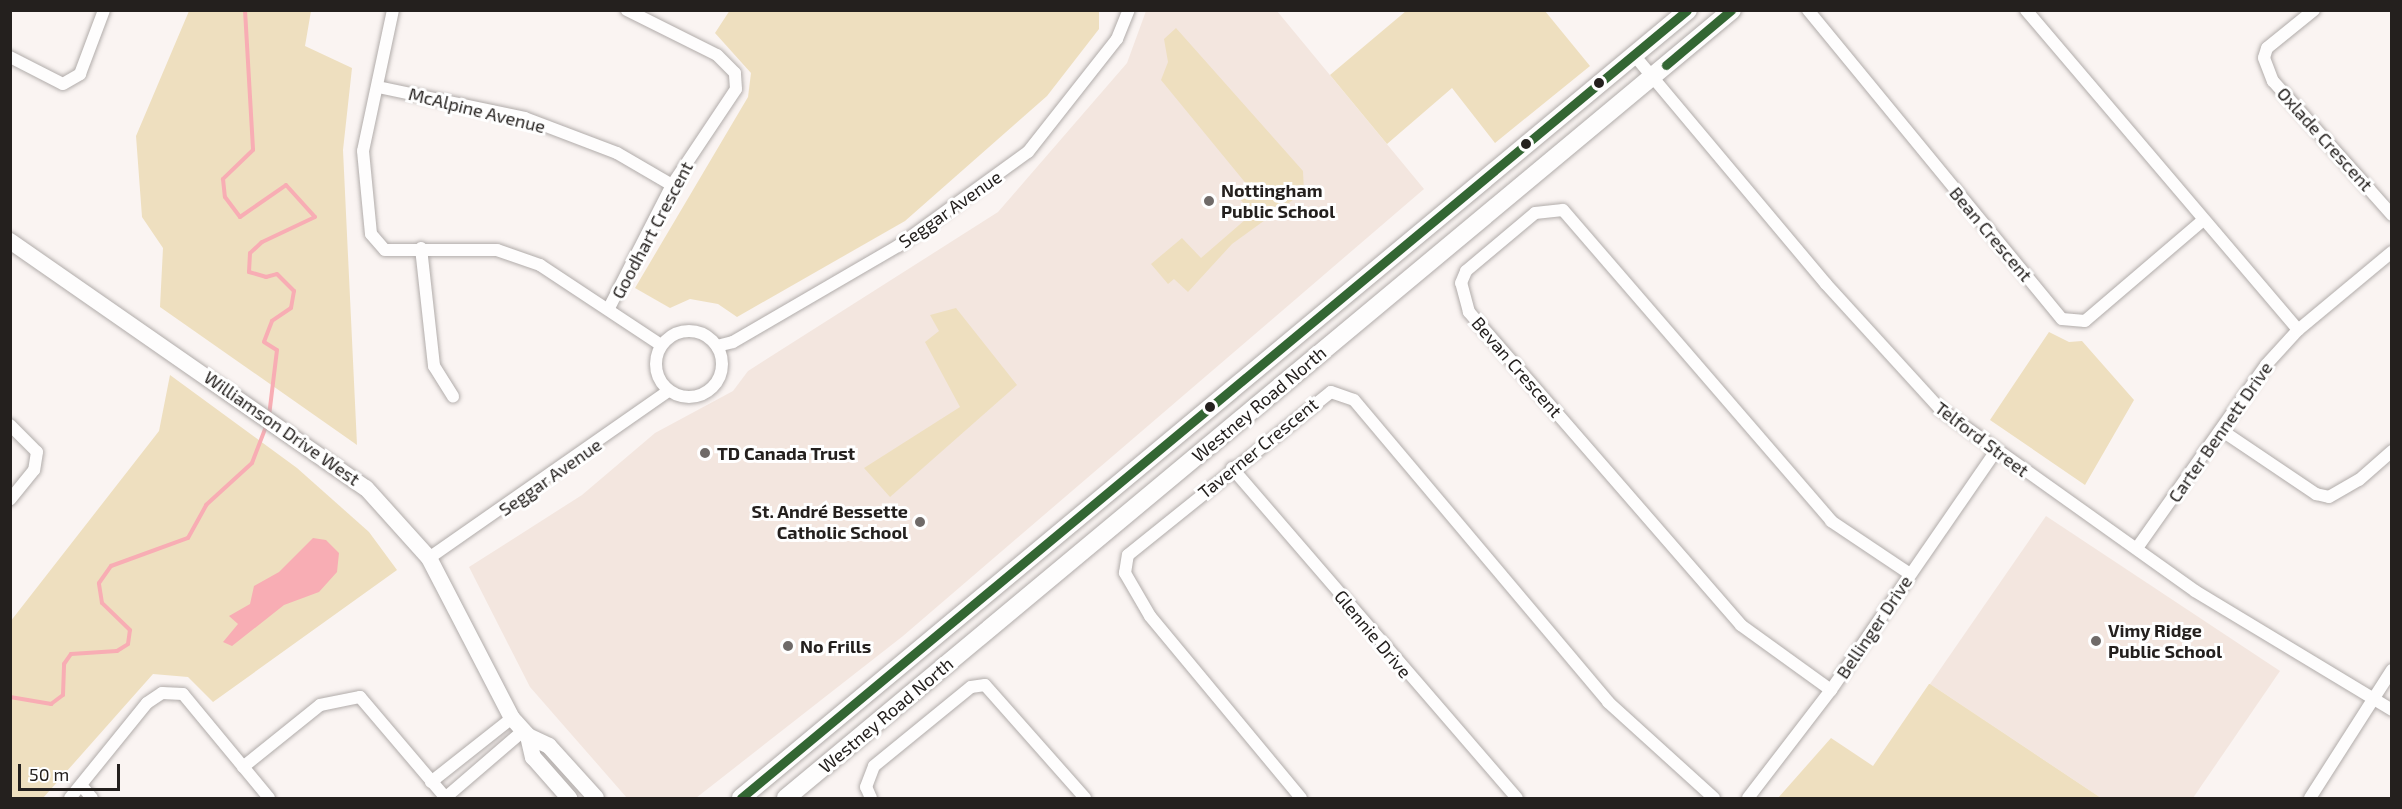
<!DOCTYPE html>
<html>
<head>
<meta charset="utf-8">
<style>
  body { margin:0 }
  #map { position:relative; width:2402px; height:809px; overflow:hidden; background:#faf4f2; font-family:"Exo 2",sans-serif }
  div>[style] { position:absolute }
  .built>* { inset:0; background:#f3e6df }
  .green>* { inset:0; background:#eedfbf }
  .water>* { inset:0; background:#f8adb4 }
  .stream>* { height:4px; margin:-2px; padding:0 2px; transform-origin:2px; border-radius:2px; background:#f8adb4 }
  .roads { filter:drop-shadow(0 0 2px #b1acaa) drop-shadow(0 0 2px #b1acaa) }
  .minor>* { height:12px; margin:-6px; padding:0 6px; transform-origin:6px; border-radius:6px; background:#fefdfd }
  .minor>.ring { margin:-6px; padding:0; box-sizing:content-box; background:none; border:12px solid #fefdfd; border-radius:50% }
  .tertiary>* { height:16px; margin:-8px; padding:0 8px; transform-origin:8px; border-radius:8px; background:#fefdfd }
  .secondary>* { height:18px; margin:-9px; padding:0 9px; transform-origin:9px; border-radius:9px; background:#fefdfd }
  .bus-1>* { height:9px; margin:-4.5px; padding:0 4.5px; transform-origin:4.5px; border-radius:4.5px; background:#363 }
  .dots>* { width:16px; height:16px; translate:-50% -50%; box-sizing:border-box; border:3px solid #fff; border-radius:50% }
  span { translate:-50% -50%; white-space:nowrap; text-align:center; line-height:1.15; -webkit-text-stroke:6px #fff; paint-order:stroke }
  .street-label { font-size:18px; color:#24201e }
  .poi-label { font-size:18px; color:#24201e; font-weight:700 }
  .left { translate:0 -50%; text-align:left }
  .right { translate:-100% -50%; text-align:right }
  .frame { position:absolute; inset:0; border:12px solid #24201e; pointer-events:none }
  .scale { position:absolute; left:18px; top:764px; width:102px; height:27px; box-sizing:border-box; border:3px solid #24201e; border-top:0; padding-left:8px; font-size:18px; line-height:21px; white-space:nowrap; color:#24201e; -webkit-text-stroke:4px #fff; paint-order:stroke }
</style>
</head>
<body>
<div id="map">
  <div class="built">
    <i style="clip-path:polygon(1146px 11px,1277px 11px,1424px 189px,903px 636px,696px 798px,627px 798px,530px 687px,469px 567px,582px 495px,655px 433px,733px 391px,748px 371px,998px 212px,1127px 63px)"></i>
    <i style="clip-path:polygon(2046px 516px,2280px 671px,2193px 798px,2101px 798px,1930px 684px)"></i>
  </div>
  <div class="green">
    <i style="clip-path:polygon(730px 10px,1099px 11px,1099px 29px,1047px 96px,905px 221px,737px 317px,718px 304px,690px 299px,670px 308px,635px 288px,748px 97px,751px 73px,715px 33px)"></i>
    <i style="clip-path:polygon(189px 11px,311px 11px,305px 46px,352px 68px,343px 150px,357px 445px,160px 307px,163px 248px,142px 217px,136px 136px)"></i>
    <i style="clip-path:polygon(1406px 11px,1545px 11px,1590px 66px,1495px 143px,1452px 88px,1387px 144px,1330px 75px)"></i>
    <i style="clip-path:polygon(1176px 28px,1303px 171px,1304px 192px,1232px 244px,1188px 292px,1174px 279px,1168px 284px,1151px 264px,1182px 238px,1201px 258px,1253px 213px,1236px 195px,1248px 186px,1161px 80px,1168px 62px,1164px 39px)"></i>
    <i style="clip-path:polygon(956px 308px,1017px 385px,890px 497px,864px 468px,960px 407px,925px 342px,939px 331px,930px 315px)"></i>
    <i style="clip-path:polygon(2049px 332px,2069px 342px,2082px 341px,2134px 400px,2085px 485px,1990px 420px)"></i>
    <i style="clip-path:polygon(170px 375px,297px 468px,369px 532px,397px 570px,213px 702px,188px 677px,153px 674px,43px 798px,11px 798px,10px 622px,159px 431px)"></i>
    <i style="clip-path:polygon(1929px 684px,1930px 684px,2101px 798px,1778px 798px,1831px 738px,1873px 766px)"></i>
  </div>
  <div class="water">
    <i style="clip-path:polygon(313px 538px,326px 540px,339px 553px,337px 572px,319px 592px,284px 605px,232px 646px,223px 642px,238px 624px,229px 616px,250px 604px,254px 586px,279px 572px)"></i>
  </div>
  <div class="stream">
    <i style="left:245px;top:10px;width:140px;rotate:86.7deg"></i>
    <i style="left:253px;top:150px;width:42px;rotate:136deg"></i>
    <i style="left:223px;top:179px;width:18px;rotate:84deg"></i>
    <i style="left:225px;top:197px;width:25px;rotate:53deg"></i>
    <i style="left:240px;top:217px;width:56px;rotate:-34.8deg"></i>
    <i style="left:286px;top:185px;width:43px;rotate:47.8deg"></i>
    <i style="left:315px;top:217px;width:59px;rotate:154.7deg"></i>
    <i style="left:262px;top:242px;width:16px;rotate:137deg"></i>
    <i style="left:250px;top:253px;width:19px;rotate:93deg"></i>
    <i style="left:249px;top:272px;width:18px;rotate:16deg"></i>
    <i style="left:266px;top:277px;width:11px;rotate:-15deg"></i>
    <i style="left:277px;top:274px;width:24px;rotate:45deg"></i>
    <i style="left:294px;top:291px;width:17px;rotate:100deg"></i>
    <i style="left:291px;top:308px;width:23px;rotate:146deg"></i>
    <i style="left:272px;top:321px;width:22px;rotate:111deg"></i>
    <i style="left:264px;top:342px;width:15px;rotate:32deg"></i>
    <i style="left:277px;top:350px;width:66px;rotate:96.9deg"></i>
    <i style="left:10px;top:697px;width:42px;rotate:9.7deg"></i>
    <i style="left:51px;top:704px;width:15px;rotate:-37deg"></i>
    <i style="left:63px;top:695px;width:31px;rotate:-88deg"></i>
    <i style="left:64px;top:664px;width:12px;rotate:-55deg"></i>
    <i style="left:71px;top:654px;width:46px;rotate:-3.7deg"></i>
    <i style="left:117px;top:651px;width:13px;rotate:-32deg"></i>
    <i style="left:128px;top:644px;width:14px;rotate:-82deg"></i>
    <i style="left:130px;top:630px;width:39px;rotate:-136deg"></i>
    <i style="left:102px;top:603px;width:20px;rotate:-99deg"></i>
    <i style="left:99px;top:583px;width:21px;rotate:-55deg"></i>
    <i style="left:111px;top:566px;width:82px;rotate:-20deg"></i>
    <i style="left:188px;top:538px;width:38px;rotate:-61deg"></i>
    <i style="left:206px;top:505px;width:62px;rotate:-42.4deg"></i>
    <i style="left:252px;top:463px;width:40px;rotate:-69deg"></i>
  </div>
  <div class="roads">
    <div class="minor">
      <i style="left:393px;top:10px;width:144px;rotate:102deg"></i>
      <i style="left:363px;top:151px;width:83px;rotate:84.5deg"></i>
      <i style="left:371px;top:234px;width:21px;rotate:49deg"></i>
      <i style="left:385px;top:250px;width:112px"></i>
      <i style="left:497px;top:250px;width:46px;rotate:19.2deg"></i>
      <i style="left:540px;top:265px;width:145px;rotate:33.5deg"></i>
      <i style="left:1808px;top:10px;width:400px;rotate:50.6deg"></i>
      <i style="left:2062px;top:319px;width:23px;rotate:5deg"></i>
      <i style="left:2085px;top:321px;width:154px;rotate:-40.5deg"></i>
      <i style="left:2026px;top:10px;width:420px;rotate:49.6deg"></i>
      <i style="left:2314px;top:10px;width:60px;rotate:141deg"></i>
      <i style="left:2267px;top:48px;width:10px;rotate:107deg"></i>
      <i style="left:2264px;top:58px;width:25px;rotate:69deg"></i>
      <i style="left:2273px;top:81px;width:179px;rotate:48.4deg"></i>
      <i style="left:1634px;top:55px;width:299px;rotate:50deg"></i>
      <i style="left:1826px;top:284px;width:169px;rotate:47.6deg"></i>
      <i style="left:1940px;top:409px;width:313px;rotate:35.5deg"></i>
      <i style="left:2195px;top:591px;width:230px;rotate:31.1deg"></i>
      <i style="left:10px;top:57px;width:59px;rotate:27deg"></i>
      <i style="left:63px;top:84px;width:20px;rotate:-30deg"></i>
      <i style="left:80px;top:74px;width:68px;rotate:-69.4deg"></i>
      <i style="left:378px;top:87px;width:150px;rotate:11.9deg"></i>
      <i style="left:525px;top:118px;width:98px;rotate:20.8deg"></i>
      <i style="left:617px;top:153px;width:64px;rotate:30.2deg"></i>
      <i style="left:421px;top:248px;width:119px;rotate:83.7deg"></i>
      <i style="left:434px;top:366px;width:36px;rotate:58deg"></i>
      <i style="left:609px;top:308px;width:138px;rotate:-62.9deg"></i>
      <i style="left:672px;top:185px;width:115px;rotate:-56.3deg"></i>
      <i style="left:736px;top:89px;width:16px;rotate:-94deg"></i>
      <i style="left:735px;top:73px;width:25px;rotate:-135deg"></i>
      <i style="left:717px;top:55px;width:101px;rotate:-153.4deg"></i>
      <i class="ring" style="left:656px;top:331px;width:54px;height:54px"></i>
      <i style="left:717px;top:346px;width:16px;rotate:-14deg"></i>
      <i style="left:733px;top:342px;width:191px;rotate:-30.2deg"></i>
      <i style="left:898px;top:246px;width:160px;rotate:-35.9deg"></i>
      <i style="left:1028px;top:152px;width:144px;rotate:-51.8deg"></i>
      <i style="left:1117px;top:39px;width:31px;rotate:-68deg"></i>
      <i style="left:10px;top:425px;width:38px;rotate:45deg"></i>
      <i style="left:37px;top:452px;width:18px;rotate:99deg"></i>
      <i style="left:34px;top:470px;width:38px;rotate:129deg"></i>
      <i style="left:2221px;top:430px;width:115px;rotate:34deg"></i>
      <i style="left:2316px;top:494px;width:13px;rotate:13deg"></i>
      <i style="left:2329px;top:497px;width:34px;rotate:-30deg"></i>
      <i style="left:2359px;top:480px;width:44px;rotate:-41.3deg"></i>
      <i style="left:1232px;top:468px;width:436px;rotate:49.2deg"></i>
      <i style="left:2137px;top:548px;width:224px;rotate:-54.8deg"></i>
      <i style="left:2266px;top:365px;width:47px;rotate:-47.6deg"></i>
      <i style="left:2298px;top:330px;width:122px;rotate:-39.7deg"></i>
      <i style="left:429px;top:558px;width:292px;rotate:-34.9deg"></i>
      <i style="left:1831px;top:690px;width:111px;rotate:-144.2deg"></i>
      <i style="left:1741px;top:625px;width:415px;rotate:-131deg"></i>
      <i style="left:1469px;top:312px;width:30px;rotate:-105deg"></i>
      <i style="left:1461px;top:283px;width:13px;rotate:-67deg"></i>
      <i style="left:1466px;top:271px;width:90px;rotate:-40deg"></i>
      <i style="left:1535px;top:213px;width:28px;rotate:-6deg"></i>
      <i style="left:1563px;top:210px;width:411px;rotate:49.2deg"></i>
      <i style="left:1831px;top:521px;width:95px;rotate:33.9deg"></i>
      <i style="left:243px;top:767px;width:99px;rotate:-38.8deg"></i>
      <i style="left:320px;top:705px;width:41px;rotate:-11.3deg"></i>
      <i style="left:360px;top:697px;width:133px;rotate:49.6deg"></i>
      <i style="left:431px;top:782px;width:103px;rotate:-38.3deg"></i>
      <i style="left:81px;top:785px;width:17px;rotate:50deg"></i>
      <i style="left:70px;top:798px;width:122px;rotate:-51deg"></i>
      <i style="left:147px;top:703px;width:18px;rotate:-34deg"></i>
      <i style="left:162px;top:693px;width:21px;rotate:3deg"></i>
      <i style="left:183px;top:694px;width:135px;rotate:50.4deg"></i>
      <i style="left:445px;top:798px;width:103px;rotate:-40.7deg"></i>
      <i style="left:871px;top:798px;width:12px;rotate:-114deg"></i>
      <i style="left:866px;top:787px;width:22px;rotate:-69deg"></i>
      <i style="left:874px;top:766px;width:125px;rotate:-39.2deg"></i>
      <i style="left:971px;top:687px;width:14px;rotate:-8deg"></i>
      <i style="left:985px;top:685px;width:151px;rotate:48.5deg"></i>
      <i style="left:1301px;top:798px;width:236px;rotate:-129.7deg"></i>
      <i style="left:1150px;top:616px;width:50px;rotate:-120.2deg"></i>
      <i style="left:1125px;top:573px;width:18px;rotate:-81deg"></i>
      <i style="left:1128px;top:555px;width:260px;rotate:-38.8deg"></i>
      <i style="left:1331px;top:392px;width:24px;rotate:19deg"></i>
      <i style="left:1354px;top:400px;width:395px;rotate:49.9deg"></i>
      <i style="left:1608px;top:702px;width:143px;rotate:42.2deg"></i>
      <i style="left:1748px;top:798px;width:136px;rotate:-52.5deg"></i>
      <i style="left:1831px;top:690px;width:289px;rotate:-55.4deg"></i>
      <i style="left:2310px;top:798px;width:152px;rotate:-57.4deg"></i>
    </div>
    <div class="tertiary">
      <i style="left:10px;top:241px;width:433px;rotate:34.8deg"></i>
      <i style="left:366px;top:488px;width:94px;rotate:48deg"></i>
      <i style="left:429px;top:558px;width:180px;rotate:62.6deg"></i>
      <i style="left:512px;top:718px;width:24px;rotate:48deg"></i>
      <i style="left:528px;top:736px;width:23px;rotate:25deg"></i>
      <i style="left:549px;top:746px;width:70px;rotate:47.9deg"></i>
      <i style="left:528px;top:736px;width:22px;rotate:77deg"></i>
      <i style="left:533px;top:757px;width:55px;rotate:48.7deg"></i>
    </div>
    <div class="secondary">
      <i style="left:741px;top:798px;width:1232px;rotate:-39.76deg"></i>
      <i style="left:786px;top:798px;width:1231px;rotate:-39.79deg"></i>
    </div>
  </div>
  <div class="bus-1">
    <i style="left:1666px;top:65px;width:85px;rotate:-40.2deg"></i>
    <i style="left:741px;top:798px;width:1231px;rotate:-39.79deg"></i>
  </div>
  <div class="dots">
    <i style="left:1599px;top:83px;background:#24201e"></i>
    <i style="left:1526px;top:144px;background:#24201e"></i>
    <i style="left:1209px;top:201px;background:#6f6a68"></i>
    <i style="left:1210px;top:407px;background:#24201e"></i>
    <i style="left:705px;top:453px;background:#6f6a68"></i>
    <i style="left:920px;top:522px;background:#6f6a68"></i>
    <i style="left:2096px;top:641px;background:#6f6a68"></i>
    <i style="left:788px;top:646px;background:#6f6a68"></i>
  </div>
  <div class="street-label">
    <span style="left:477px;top:110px;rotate:14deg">McAlpine Avenue</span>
    <span style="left:2325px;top:139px;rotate:48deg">Oxlade Crescent</span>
    <span style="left:950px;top:209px;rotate:-35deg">Seggar Avenue</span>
    <span style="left:652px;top:230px;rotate:-62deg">Goodhart Crescent</span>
    <span style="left:1991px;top:234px;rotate:50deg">Bean Crescent</span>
    <span style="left:1517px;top:367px;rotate:49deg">Bevan Crescent</span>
    <span style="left:1259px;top:404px;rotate:-40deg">Westney Road North</span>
    <span style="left:282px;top:428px;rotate:35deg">Williamson Drive West</span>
    <span style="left:2220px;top:432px;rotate:-55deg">Carter Bennett Drive</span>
    <span style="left:1982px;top:439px;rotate:37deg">Telford Street</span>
    <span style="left:1258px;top:448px;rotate:-39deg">Taverner Crescent</span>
    <span style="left:550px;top:477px;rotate:-35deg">Seggar Avenue</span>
    <span style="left:1874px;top:627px;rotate:-56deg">Bellinger Drive</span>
    <span style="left:1373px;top:634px;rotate:50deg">Glennie Drive</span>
    <span style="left:886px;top:715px;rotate:-40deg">Westney Road North</span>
  </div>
  <div class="poi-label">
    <span class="left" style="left:1221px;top:201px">Nottingham<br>Public School</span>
    <span class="left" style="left:717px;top:453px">TD Canada Trust</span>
    <span class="right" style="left:908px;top:522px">St. André Bessette<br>Catholic School</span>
    <span class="left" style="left:2108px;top:641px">Vimy Ridge<br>Public School</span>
    <span class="left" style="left:800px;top:646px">No Frills</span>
  </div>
  <div class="frame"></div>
  <div class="scale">50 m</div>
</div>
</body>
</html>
